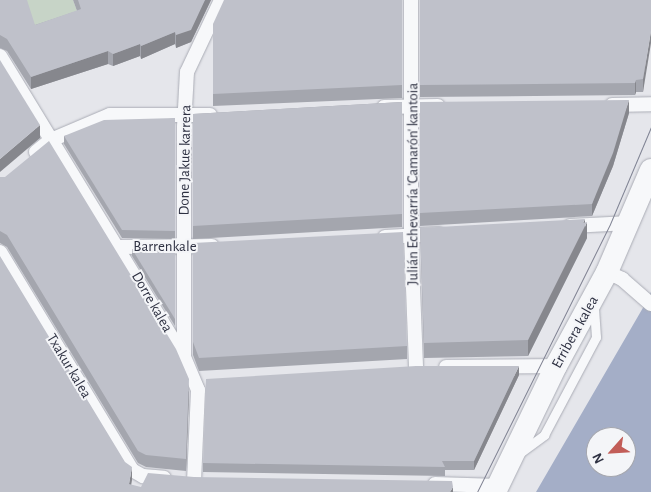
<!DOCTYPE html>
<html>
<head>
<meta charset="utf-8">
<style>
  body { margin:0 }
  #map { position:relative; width:651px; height:492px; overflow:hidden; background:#e5e6eb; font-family:"Alegreya Sans",sans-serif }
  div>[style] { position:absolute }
  .green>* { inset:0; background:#c7d4c7 }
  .water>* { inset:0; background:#a4aec7 }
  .roads { filter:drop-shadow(0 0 1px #aaacb5) drop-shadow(0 0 1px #aaacb5) }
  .service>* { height:9px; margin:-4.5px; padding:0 4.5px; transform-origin:4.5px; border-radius:4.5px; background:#f7f8fa }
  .pedestrian>* { height:14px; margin:-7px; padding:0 7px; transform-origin:7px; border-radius:7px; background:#f7f8fa }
  .tertiary>* { height:22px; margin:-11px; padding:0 11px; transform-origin:11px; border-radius:11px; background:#f7f8fa }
  .tram>* { height:1px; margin:-0.5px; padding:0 0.5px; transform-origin:0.5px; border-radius:0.5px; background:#808393 }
  .wall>* { inset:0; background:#a4a6ae }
  .shaded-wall>* { inset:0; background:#86878d }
  .building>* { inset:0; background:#bfc1ca }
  span { translate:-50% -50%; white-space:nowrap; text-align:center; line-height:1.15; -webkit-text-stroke:4px #f4f5f8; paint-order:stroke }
  .street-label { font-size:15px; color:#2e3142 }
  .north { position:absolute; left:586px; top:427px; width:50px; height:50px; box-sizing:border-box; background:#f4f5f8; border:1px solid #a5a7af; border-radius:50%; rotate:244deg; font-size:14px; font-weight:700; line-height:20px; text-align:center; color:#2e3142 }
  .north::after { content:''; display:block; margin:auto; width:18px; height:22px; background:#c25d58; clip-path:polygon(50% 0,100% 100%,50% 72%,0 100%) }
</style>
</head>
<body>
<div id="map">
  <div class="green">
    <i style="clip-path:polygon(23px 0,73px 0,81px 22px,35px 37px)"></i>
  </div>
  <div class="water">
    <i style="clip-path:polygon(evenodd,651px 292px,651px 492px,536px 492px,644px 306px,651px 292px,596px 437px,626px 437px,626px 467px,596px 467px,596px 437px)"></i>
  </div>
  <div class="roads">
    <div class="service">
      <i style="left:521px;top:452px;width:29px;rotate:-36deg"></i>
      <i style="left:544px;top:435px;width:111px;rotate:-62deg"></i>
      <i style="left:596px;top:337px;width:30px;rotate:-94deg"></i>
    </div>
    <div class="pedestrian">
      <i style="left:411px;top:0;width:236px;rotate:90deg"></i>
      <i style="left:411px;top:236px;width:131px;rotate:87.8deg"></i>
      <i style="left:0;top:56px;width:353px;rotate:58.6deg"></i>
      <i style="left:184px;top:357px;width:36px;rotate:67deg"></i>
      <i style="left:198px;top:390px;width:91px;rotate:92.5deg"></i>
      <i style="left:612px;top:105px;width:39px;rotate:-1deg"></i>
      <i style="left:384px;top:107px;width:54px;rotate:-1.1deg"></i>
      <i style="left:36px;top:152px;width:19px;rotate:-39deg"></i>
      <i style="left:51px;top:140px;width:64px;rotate:-23deg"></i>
      <i style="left:110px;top:115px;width:100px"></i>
      <i style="left:570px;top:226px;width:60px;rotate:-2.9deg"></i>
      <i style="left:385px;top:237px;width:54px;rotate:-3.2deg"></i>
      <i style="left:120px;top:247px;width:92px;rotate:-0.6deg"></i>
      <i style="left:0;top:252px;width:255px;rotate:58.8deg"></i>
      <i style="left:132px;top:470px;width:13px;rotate:29deg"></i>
      <i style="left:143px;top:476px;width:21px;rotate:5deg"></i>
      <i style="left:607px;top:272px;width:17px;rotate:25deg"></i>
      <i style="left:622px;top:279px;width:38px;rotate:41deg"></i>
      <i style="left:184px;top:356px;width:229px;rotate:-90deg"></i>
      <i style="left:184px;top:127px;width:55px;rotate:-86.9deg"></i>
      <i style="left:187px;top:72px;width:80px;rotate:-64.7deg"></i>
      <i style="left:446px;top:367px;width:110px;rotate:-0.5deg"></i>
      <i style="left:435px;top:484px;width:64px;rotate:1.8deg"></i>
    </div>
    <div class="tertiary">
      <i style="left:495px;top:492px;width:140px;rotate:-64.2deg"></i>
      <i style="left:556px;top:366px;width:107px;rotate:-61.5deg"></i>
      <i style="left:607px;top:272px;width:111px;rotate:-66.7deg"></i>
    </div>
  </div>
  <div class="tram">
    <i style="left:477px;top:492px;width:299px;rotate:-63.6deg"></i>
    <i style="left:610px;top:224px;width:105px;rotate:-67.1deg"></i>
  </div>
  <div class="wall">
    <i style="clip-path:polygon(0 0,35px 25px,77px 11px,73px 0,211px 0,191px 42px,176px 48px,175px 44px,141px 59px,140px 56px,113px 66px,108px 64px,31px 89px,7px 51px,0 48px)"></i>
    <i style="clip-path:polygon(402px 0,402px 98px,213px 106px,213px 24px)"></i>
    <i style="clip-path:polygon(420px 0,651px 0,643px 92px,636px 92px,635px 95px,420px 97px)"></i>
    <i style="clip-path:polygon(402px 102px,402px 227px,193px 239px,193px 114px)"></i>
    <i style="clip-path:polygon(420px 102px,629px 113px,613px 166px,592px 216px,420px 226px)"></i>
    <i style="clip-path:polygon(175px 118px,175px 239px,122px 238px,64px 144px,64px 136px)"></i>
    <i style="clip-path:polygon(0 177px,189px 392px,186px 471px,146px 467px,138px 463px,7px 247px,0 243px)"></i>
    <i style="clip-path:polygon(585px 223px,587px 238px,528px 356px,424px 358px,420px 228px)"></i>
    <i style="clip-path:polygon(193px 243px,407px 346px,407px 359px,199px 371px,193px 355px)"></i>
    <i style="clip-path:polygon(132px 249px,175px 250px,175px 326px,132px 256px)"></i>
    <i style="clip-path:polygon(519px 375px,474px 470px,445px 470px,445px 476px,203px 472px,203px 463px)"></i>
  </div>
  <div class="shaded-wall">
    <i style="clip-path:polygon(205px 0,211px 0,191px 42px,176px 48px,176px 35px)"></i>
    <i style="clip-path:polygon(651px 31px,651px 43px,643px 92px,643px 79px)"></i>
    <i style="clip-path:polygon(175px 32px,175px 44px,141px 59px,141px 46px)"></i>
    <i style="clip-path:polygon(140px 44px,140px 56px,113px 66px,113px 54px)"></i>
    <i style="clip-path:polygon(108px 51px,108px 64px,31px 89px,31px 77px)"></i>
    <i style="clip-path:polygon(636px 80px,636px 92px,635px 95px,635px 83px)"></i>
    <i style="clip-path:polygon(629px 100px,629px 113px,613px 166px,592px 216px,592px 204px)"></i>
    <i style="clip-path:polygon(40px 125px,40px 138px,0 172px,0 159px)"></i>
    <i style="clip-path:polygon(585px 219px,585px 227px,587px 222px,587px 238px,528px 356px,528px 340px)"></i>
    <i style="clip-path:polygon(519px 366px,519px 375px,474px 470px,474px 461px)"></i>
    <i style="clip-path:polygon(189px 379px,189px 392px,186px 471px,186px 459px)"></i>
    <i style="clip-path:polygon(132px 467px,132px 480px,130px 492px,129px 484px)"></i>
    <i style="clip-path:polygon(453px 487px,453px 492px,450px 492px)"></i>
  </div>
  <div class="building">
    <i style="clip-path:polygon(0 0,27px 0,35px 25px,81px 9px,78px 0,205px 0,191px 30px,176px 35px,175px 32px,141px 46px,140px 44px,113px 54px,108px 51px,31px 77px,7px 39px,0 35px)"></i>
    <i style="clip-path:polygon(224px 0,402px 0,402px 85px,213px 94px,213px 24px)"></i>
    <i style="clip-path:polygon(420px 0,651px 0,651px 31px,643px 79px,636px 80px,635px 83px,420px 85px)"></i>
    <i style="clip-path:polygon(0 60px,40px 125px,0 159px)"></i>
    <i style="clip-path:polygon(629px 100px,613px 153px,592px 204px,420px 213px,420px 102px)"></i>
    <i style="clip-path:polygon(402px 102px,402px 214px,193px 226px,193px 114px)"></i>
    <i style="clip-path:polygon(175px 118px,175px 231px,122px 230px,64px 136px,104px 120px)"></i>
    <i style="clip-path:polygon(49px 141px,176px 349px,189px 379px,186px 459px,146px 455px,138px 451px,7px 235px,0 231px,0 177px,5px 177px)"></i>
    <i style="clip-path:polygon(585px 219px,583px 223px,587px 222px,528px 340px,424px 343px,420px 228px)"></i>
    <i style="clip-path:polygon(403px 232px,407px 346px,199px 358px,193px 342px,193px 243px)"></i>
    <i style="clip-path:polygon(132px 249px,175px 250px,175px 319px)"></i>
    <i style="clip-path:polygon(0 256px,125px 462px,132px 467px,129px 484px,141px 487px,148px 473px,194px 477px,452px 481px,453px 487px,450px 492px,0 492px)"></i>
    <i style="clip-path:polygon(416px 366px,519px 366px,474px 461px,442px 461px,445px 467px,203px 463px,206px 379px)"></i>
  </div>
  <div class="street-label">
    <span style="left:185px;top:160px;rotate:-89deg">Done Jakue karrera</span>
    <span style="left:413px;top:184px;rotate:-90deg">Julián Echevarría 'Camarón' kantoia</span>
    <span style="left:165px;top:247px">Barrenkale</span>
    <span style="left:152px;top:302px;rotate:60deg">Dorre kalea</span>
    <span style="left:575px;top:332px;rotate:-61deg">Erribera kalea</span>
    <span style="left:69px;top:366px;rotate:59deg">Txakur kalea</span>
  </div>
  <div class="north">N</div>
</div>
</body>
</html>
